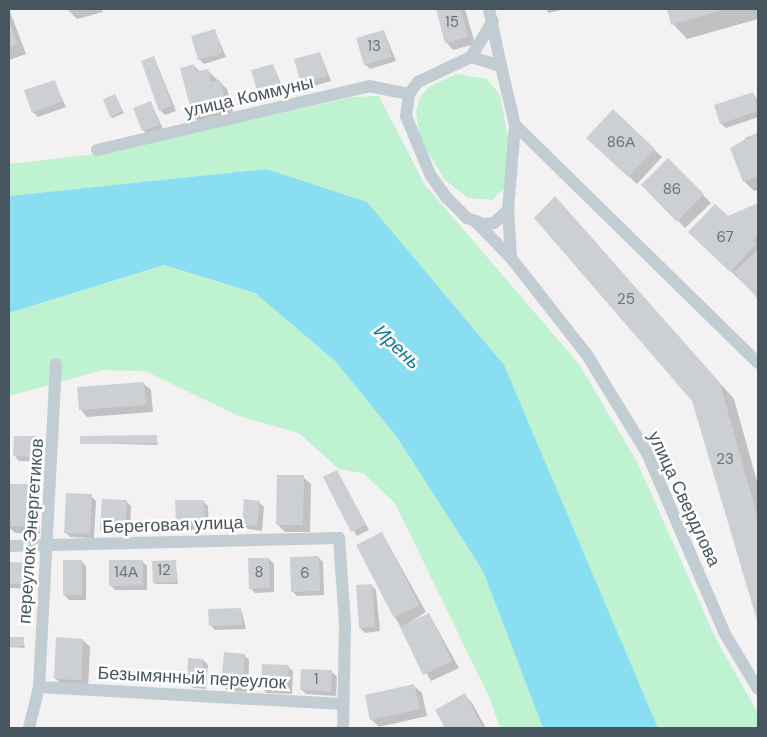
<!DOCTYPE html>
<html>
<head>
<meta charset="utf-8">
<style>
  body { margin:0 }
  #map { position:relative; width:767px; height:737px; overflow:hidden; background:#f3f1f1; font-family:"DM Sans",sans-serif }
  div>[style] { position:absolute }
  .green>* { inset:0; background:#bef2d0 }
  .water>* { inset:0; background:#89dff1 }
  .shadow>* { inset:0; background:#0003 }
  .building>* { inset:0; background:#ccd0d5 }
  .minor>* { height:12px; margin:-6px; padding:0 6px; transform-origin:6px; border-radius:6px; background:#c1ccd3 }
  span { translate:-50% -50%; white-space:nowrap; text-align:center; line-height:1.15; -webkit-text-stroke:5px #fff; paint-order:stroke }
  .number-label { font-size:15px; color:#68747c }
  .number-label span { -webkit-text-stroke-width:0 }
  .street-label { font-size:18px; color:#47555f }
  .water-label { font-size:19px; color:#077b94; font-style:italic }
  .frame { position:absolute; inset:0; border:10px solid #47555f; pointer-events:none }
</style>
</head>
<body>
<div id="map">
  <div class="green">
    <i style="clip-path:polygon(457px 74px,487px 79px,500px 95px,510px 148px,506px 187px,492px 200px,468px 198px,444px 179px,420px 139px,416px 111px,420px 97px,430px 86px)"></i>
    <i style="clip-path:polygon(379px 96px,425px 185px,579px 364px,637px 462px,717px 641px,758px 713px,758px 728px,658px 728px,564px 509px,266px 169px,9px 196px,9px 164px,96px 154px,353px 97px)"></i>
    <i style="clip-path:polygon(164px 265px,255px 293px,335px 361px,396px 436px,483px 571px,543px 728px,500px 728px,490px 699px,395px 503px,363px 473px,339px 469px,299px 433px,239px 416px,145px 371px,103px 370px,9px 396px,9px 313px)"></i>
  </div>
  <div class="water">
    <i style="clip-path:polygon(266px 169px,367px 202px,504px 365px,658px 728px,543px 728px,483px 571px,396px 436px,335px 361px,255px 293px,164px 265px,9px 313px,9px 196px)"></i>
  </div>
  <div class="shadow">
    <i style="clip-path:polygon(9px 9px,26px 54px,9px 60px)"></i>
    <i style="clip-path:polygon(67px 9px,102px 9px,103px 12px,77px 19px)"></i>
    <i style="clip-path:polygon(437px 9px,465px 9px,475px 44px,453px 50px,446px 42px)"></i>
    <i style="clip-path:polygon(545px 9px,564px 9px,549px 13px)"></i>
    <i style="clip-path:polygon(668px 9px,758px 9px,758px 19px,687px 39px,673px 24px)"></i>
    <i style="clip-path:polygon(215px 31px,226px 57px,204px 64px,199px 59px)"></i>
    <i style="clip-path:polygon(384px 31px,396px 61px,370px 69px,365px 64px)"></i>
    <i style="clip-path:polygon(320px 53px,331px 81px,307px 88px,303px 83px)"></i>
    <i style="clip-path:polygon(154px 57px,176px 111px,165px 115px,160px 110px)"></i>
    <i style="clip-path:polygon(273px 65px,286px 96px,265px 102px,260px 97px)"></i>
    <i style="clip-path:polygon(194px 66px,201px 72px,208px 71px,227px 89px,234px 116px,201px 124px,194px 117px)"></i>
    <i style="clip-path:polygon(54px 81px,66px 107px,38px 117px,33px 112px)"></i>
    <i style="clip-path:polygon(753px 94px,758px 100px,758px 117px,726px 128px,721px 123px)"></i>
    <i style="clip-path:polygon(115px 96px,124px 113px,113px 118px,111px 116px)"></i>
    <i style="clip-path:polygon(151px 103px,163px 129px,148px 135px,143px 130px)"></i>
    <i style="clip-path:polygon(613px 111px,662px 157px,637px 184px,595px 145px)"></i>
    <i style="clip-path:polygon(758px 133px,758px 190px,754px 191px,744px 181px,745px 138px)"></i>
    <i style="clip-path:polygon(668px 160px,711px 203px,685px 228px,643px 185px)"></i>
    <i style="clip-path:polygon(758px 204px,758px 297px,700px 242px,728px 218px)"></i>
    <i style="clip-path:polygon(569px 213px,734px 399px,758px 485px,758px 622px,693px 401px)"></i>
    <i style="clip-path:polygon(143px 383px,151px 390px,153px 412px,87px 417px,80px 409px)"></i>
    <i style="clip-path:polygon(156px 436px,158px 445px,82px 443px)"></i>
    <i style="clip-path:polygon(35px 437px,40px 442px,39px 461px,19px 461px,15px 456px)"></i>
    <i style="clip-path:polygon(337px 471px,369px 530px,357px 536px,325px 477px)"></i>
    <i style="clip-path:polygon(303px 477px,311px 484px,310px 532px,285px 532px,277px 524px)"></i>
    <i style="clip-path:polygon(9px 486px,32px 486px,40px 493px,40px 534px,15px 533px,9px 527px)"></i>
    <i style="clip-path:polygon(91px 496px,96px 501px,94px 538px,70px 537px,65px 532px)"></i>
    <i style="clip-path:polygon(126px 501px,131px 506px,130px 535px,106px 534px,101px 529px)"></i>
    <i style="clip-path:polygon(203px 501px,208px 506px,209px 529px,182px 530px,177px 525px)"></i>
    <i style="clip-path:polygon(259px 502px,264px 507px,262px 531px,248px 529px,243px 524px)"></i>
    <i style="clip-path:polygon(382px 533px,426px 612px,406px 625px,429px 614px,459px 668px,431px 681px,395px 617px)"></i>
    <i style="clip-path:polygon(318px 557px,323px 562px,324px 595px,297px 596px,292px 591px)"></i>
    <i style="clip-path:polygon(269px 559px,274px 564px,274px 592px,255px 593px,250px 588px)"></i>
    <i style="clip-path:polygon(81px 561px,86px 566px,86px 600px,69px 600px,64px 595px)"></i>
    <i style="clip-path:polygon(142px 561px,147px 566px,147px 590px,115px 590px,110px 585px)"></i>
    <i style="clip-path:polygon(175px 561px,178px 584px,156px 584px,154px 582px)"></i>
    <i style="clip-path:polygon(9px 563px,29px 564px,34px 569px,34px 589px,9px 588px)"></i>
    <i style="clip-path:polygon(371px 585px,376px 590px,380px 631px,365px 633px,360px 628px)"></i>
    <i style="clip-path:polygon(241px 609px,246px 629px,215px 630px,210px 625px)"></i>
    <i style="clip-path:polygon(9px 638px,23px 639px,25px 648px,9px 647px)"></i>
    <i style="clip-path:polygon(83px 640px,90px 647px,88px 687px,63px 686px,55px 678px)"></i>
    <i style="clip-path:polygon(244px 655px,249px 660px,248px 692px,228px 691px,223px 686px)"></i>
    <i style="clip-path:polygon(203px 660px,208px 665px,206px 689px,193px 688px,188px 683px)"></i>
    <i style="clip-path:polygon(288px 667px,293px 671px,292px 694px,267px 693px,262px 688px)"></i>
    <i style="clip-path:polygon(332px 672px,337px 677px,336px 696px,306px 694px,301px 689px)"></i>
    <i style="clip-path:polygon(414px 686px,422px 693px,427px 716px,379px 727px,371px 719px)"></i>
    <i style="clip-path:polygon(465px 695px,472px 703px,486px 728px,446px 728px,436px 710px)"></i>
  </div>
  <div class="building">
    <i style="clip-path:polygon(436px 9px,461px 9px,468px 37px,445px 43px)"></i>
    <i style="clip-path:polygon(667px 9px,726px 9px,671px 25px)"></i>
    <i style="clip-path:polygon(9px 21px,17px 44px,9px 47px)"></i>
    <i style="clip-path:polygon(215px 29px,222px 53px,198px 60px,191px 36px)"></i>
    <i style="clip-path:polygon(384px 30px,392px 57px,364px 65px,356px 38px)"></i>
    <i style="clip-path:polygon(320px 52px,327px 76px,301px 84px,294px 59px)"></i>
    <i style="clip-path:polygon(154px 56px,172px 106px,159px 111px,141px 61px)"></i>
    <i style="clip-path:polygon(194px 64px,196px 72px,208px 69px,211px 82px,220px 80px,227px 108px,193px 117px,180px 68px)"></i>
    <i style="clip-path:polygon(273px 64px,281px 91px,259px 98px,251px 70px)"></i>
    <i style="clip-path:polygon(55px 80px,62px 102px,32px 113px,24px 90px)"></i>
    <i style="clip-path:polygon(753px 92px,758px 111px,720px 124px,714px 105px)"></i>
    <i style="clip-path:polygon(115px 94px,123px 111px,110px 117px,103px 99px)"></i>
    <i style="clip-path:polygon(151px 101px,159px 125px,142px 131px,133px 108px)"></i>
    <i style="clip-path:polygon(613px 109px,655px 149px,628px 177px,586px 138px)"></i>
    <i style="clip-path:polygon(758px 132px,758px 176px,743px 182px,730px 148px)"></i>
    <i style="clip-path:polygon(668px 158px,704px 194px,677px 222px,641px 185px)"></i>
    <i style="clip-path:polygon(555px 196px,720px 383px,758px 519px,758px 624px,692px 401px,534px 218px)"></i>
    <i style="clip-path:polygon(758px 203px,758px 237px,753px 240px,757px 243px,730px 272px,688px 232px,715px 204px,728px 216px)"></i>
    <i style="clip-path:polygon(758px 250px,758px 299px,734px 272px)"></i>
    <i style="clip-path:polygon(144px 382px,146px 405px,79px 410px,77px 387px)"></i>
    <i style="clip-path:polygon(157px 435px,157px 443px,80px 444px,80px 436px)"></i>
    <i style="clip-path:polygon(14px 436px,35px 436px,35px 457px,13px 456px)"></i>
    <i style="clip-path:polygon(337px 470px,366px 525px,351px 532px,323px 477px)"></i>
    <i style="clip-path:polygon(277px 475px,304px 475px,303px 525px,276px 525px)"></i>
    <i style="clip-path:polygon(9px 484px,33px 484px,33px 526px,9px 526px)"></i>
    <i style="clip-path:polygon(66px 493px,92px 494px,90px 534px,64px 533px)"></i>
    <i style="clip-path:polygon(102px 499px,127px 500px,125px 531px,100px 530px)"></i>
    <i style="clip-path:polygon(244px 499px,260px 501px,257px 526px,242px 525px)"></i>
    <i style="clip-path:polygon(175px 500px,204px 500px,205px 524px,176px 525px)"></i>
    <i style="clip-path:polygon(382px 532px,419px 605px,394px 618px,356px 545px)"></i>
    <i style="clip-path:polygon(319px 556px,320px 591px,291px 592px,290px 557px)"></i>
    <i style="clip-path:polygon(248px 558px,269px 558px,270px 588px,249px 589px)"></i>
    <i style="clip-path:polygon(63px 560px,82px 560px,82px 595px,63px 595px)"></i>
    <i style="clip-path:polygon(109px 560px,143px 560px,143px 585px,109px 586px)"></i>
    <i style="clip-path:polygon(176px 560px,177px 582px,153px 583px,152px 561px)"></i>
    <i style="clip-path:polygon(9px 562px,30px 563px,29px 584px,9px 584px)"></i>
    <i style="clip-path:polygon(372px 584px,375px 627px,359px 628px,356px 585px)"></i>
    <i style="clip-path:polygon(241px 608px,242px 625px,209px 626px,208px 609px)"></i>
    <i style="clip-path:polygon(429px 613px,452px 661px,423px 675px,400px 627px)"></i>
    <i style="clip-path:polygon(9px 637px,24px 637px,24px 646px,9px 646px)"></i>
    <i style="clip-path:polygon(56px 637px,83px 639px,81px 680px,54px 679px)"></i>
    <i style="clip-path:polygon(224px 652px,245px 654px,243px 688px,221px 687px)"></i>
    <i style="clip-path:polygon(188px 658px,203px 659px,202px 685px,187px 684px)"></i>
    <i style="clip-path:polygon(262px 664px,289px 665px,287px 690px,261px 688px)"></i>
    <i style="clip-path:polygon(301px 669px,332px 670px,331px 692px,300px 690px)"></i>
    <i style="clip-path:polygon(414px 684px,420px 709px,370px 720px,365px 695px)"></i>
    <i style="clip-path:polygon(465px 693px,483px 728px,445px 728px,435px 710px)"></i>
  </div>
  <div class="minor">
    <i style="left:489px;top:9px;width:58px;rotate:78.1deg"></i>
    <i style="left:471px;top:57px;width:31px;rotate:17deg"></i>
    <i style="left:501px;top:66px;width:61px;rotate:76.7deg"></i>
    <i style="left:515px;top:125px;width:85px;rotate:94.7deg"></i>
    <i style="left:508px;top:210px;width:19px;rotate:137deg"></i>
    <i style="left:494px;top:223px;width:10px;rotate:174deg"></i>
    <i style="left:484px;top:224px;width:18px;rotate:-161deg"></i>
    <i style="left:467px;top:218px;width:30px;rotate:-135deg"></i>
    <i style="left:446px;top:197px;width:28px;rotate:-125deg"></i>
    <i style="left:430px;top:174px;width:63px;rotate:-112.5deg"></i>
    <i style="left:406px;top:116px;width:22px;rotate:-82deg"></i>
    <i style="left:409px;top:94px;width:15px;rotate:-53deg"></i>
    <i style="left:418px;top:82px;width:59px;rotate:-25.3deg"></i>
    <i style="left:471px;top:57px;width:42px;rotate:-58.6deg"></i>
    <i style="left:515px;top:125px;width:340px;rotate:44.4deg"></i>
    <i style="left:97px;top:150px;width:279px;rotate:-13.2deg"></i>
    <i style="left:369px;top:86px;width:41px;rotate:11.3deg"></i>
    <i style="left:508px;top:210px;width:48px;rotate:86.4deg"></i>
    <i style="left:476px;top:222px;width:50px;rotate:45.8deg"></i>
    <i style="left:511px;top:258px;width:123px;rotate:51.9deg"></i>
    <i style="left:587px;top:355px;width:115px;rotate:58.5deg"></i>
    <i style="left:647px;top:453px;width:197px;rotate:66.7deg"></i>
    <i style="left:725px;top:634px;width:64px;rotate:59deg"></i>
    <i style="left:9px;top:546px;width:330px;rotate:-1.4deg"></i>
    <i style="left:339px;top:538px;width:86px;rotate:86deg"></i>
    <i style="left:345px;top:624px;width:104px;rotate:91.1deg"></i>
    <i style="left:39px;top:687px;width:304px;rotate:3.2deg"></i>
    <i style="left:29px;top:728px;width:42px;rotate:-76.3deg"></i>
    <i style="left:39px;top:687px;width:323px;rotate:-87deg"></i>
  </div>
  <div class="number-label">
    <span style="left:452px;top:23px">15</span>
    <span style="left:374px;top:47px">13</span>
    <span style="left:621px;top:143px">86А</span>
    <span style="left:672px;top:190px">86</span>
    <span style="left:725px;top:238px">67</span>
    <span style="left:626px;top:300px">25</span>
    <span style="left:725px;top:460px">23</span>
    <span style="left:164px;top:571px">12</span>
    <span style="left:126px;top:573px">14А</span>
    <span style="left:259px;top:573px">8</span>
    <span style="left:305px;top:574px">6</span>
    <span style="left:316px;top:680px">1</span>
  </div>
  <div class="street-label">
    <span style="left:249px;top:97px;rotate:-13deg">улица Коммуны</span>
    <span style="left:684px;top:499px;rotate:65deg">улица Свердлова</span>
    <span style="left:173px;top:525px;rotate:-2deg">Береговая улица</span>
    <span style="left:31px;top:531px;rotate:-86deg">переулок Энергетиков</span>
    <span style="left:192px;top:678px;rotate:3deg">Безымянный переулок</span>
  </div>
  <div class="water-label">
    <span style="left:397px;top:347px;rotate:43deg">Ирень</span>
  </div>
  <div class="frame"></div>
</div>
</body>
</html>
